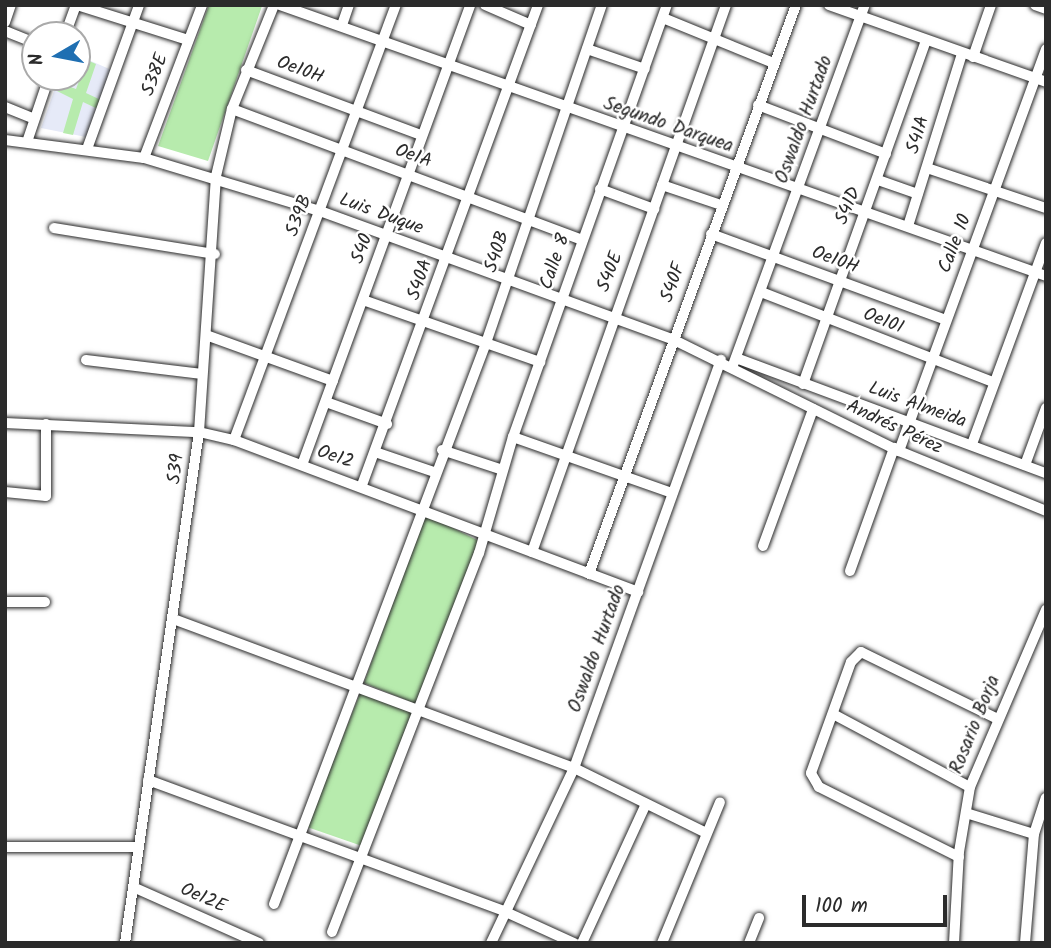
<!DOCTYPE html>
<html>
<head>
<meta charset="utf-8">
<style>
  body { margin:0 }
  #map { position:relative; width:1051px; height:948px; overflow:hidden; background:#fff; font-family:Kalam,sans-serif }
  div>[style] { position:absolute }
  .built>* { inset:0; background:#e6eaf8 }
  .green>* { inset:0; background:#b7ebad }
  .roads { filter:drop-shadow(0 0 2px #2b2b2b) drop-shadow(0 0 2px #2b2b2b) }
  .minor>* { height:10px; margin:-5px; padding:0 5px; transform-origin:5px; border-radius:5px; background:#fff }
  span { translate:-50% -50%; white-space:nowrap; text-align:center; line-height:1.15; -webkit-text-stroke:5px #fff; paint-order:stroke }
  .street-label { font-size:19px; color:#2b2b2b }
  .frame { position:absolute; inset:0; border:7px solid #2b2b2b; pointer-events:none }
  .north { position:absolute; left:21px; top:21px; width:70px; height:70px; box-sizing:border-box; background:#fff; border:2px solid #aaa; border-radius:50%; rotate:260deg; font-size:19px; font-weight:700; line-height:28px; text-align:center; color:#2b2b2b }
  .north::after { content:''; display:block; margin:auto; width:24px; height:32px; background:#1f6fb2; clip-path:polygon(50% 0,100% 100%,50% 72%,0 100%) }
  .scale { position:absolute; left:802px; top:895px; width:145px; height:32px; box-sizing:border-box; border:4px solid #2b2b2b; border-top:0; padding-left:9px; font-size:21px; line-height:24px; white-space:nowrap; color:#2b2b2b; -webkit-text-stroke:5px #fff; paint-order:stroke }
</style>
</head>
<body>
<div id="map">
  <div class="built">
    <i style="clip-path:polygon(77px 55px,114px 71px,91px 138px,41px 128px,59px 77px,77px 77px)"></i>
  </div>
  <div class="green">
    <i style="clip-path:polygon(209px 5px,262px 6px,208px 161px,158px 146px)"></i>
    <i style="clip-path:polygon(87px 60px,96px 64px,86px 93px,103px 101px,100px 110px,83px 102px,73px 135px,63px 133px,73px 99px,55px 90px,57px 82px,76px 89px)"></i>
    <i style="clip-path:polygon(425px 514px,479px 541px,416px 704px,364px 683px)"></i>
    <i style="clip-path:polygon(361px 691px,413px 713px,362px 846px,307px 827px)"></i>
  </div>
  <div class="roads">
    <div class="minor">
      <i style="left:77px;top:5px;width:116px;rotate:17.5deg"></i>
      <i style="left:280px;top:5px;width:813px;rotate:19.48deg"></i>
      <i style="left:485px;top:5px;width:50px;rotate:23.5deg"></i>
      <i style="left:829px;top:5px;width:230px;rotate:19.5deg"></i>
      <i style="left:1035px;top:5px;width:12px;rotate:20deg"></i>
      <i style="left:663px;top:18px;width:119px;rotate:22.2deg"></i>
      <i style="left:5px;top:22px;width:18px;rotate:-71deg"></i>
      <i style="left:342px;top:25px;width:21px;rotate:-71deg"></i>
      <i style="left:5px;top:31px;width:32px;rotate:22deg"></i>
      <i style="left:65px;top:35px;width:32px;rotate:-70deg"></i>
      <i style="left:587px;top:49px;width:61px;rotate:19deg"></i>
      <i style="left:973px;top:57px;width:55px;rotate:-70.9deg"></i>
      <i style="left:246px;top:70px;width:187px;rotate:20.4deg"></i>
      <i style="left:758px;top:105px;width:137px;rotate:20.9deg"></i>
      <i style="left:5px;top:107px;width:31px;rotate:22deg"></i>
      <i style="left:232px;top:109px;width:374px;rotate:20.5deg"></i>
      <i style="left:5px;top:140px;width:140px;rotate:7.4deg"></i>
      <i style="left:144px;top:158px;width:184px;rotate:16.8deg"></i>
      <i style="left:320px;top:211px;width:375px;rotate:20deg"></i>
      <i style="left:672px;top:339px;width:253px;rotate:26.3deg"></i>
      <i style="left:899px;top:451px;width:159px;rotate:22.2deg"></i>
      <i style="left:27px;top:142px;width:69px;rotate:-71.3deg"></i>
      <i style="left:87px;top:149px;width:153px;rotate:-70.1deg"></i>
      <i style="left:144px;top:158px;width:164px;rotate:-69.2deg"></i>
      <i style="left:927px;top:168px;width:126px;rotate:18.6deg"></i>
      <i style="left:878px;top:180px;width:42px;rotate:19.3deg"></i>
      <i style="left:662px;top:185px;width:62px;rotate:18.7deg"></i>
      <i style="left:600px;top:189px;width:58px;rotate:20.3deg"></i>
      <i style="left:908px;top:226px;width:180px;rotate:-72.6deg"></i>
      <i style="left:54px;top:228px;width:163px;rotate:9.2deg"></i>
      <i style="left:711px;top:234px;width:250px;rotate:20.1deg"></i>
      <i style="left:761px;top:292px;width:249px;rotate:21.2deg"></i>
      <i style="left:363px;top:300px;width:188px;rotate:19.3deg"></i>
      <i style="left:206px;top:335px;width:135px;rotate:19.9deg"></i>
      <i style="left:736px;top:358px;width:331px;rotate:20.4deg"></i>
      <i style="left:86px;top:360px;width:117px;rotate:6.9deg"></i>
      <i style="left:733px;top:365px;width:383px;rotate:-69.9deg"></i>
      <i style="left:803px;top:384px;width:365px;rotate:-70.3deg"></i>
      <i style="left:326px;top:402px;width:65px;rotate:19.8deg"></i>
      <i style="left:5px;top:423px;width:194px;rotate:2.7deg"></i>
      <i style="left:199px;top:432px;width:36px;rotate:13deg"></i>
      <i style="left:234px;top:440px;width:432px;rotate:20.6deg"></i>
      <i style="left:513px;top:437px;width:169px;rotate:19.4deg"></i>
      <i style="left:234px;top:440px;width:464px;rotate:-69.6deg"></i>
      <i style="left:972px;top:444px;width:214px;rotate:-69.8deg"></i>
      <i style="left:442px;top:450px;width:64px;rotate:18.2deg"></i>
      <i style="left:899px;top:451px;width:428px;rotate:-69.9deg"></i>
      <i style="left:375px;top:452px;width:62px;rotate:18.7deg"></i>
      <i style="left:302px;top:465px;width:490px;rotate:-69.9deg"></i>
      <i style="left:1025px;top:465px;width:61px;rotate:-69.8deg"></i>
      <i style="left:362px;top:485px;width:511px;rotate:-69.86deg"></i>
      <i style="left:5px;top:492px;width:41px;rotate:5.6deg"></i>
      <i style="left:46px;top:496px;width:72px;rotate:-90deg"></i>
      <i style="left:763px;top:546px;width:146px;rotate:-69.9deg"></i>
      <i style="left:532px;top:552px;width:580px;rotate:-70.47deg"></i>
      <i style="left:850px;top:571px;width:131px;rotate:-70.3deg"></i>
      <i style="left:589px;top:574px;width:605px;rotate:-70.01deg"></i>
      <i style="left:5px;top:602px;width:40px"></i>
      <i style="left:176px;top:620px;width:425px;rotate:20.4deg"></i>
      <i style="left:574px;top:768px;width:147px;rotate:26.2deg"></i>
      <i style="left:833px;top:714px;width:155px;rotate:28.1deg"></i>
      <i style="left:148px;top:780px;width:382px;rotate:20.2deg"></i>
      <i style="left:506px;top:912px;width:75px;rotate:24.5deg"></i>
      <i style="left:966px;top:813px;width:71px;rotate:17.2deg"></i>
      <i style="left:5px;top:847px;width:133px"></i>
      <i style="left:959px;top:857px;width:157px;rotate:-153.4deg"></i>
      <i style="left:819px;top:787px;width:16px;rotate:-120deg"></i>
      <i style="left:811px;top:773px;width:118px;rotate:-70.2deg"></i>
      <i style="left:851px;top:662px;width:14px;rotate:-45deg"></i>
      <i style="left:861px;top:652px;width:150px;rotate:26.1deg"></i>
      <i style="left:133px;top:887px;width:138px;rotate:24deg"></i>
      <i style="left:274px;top:904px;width:600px;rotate:-69.3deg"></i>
      <i style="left:486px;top:343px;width:357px;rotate:-71.1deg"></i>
      <i style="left:332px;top:932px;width:407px;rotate:-68.8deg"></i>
      <i style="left:479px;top:553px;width:121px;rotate:-73.7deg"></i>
      <i style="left:513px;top:437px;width:459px;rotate:-70.4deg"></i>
      <i style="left:125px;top:943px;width:516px;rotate:-81.76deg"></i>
      <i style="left:199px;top:432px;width:257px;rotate:-86.2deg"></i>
      <i style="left:216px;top:176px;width:69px;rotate:-76.6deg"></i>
      <i style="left:232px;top:109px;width:112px;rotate:-68deg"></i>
      <i style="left:491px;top:943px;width:194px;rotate:-64.6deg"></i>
      <i style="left:574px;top:768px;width:434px;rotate:-70.2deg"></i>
      <i style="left:582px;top:943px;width:153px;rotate:-65.3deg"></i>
      <i style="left:662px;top:943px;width:152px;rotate:-67.6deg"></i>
      <i style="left:749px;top:943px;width:27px;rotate:-68deg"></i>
      <i style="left:954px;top:943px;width:91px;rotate:-86.9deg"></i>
      <i style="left:959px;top:852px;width:66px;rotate:-80.4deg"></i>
      <i style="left:970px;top:787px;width:193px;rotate:-66.8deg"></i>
      <i style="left:1025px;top:943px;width:109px;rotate:-85.3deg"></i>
      <i style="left:1034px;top:834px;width:38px;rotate:-72deg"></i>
    </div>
  </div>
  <div class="street-label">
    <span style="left:300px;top:71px;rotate:20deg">Oe10H</span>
    <span style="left:156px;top:75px;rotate:-69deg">S38E</span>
    <span style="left:805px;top:120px;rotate:-70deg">Oswaldo Hurtado</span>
    <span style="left:668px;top:126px;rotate:19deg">Segundo Darquea</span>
    <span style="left:919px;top:135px;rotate:-73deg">S41A</span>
    <span style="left:413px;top:157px;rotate:20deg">Oe1A</span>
    <span style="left:849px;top:206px;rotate:-68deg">S41D</span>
    <span style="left:381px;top:215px;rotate:20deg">Luis Duque</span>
    <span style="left:300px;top:216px;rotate:-69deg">S39B</span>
    <span style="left:956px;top:244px;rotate:-69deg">Calle 10</span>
    <span style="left:363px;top:249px;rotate:-70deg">S40</span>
    <span style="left:498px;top:252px;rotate:-72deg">S40B</span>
    <span style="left:835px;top:261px;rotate:20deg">Oe10H</span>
    <span style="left:556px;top:262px;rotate:-71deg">Calle 8</span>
    <span style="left:611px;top:272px;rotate:-69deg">S40E</span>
    <span style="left:421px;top:280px;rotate:-71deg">S40A</span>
    <span style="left:674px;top:283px;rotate:-70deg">S40F</span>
    <span style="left:883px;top:322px;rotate:21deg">Oe10I</span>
    <span style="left:917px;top:406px;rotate:20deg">Luis Almeida</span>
    <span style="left:894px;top:428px;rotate:25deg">Andrés Pérez</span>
    <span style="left:335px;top:458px;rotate:19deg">Oe12</span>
    <span style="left:177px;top:469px;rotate:-83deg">S39</span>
    <span style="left:598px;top:649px;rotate:-70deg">Oswaldo Hurtado</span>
    <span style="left:976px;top:725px;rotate:-68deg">Rosario Borja</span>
    <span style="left:203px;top:899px;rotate:24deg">Oe12E</span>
  </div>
  <div class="frame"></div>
  <div class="north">N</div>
  <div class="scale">100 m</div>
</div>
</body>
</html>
